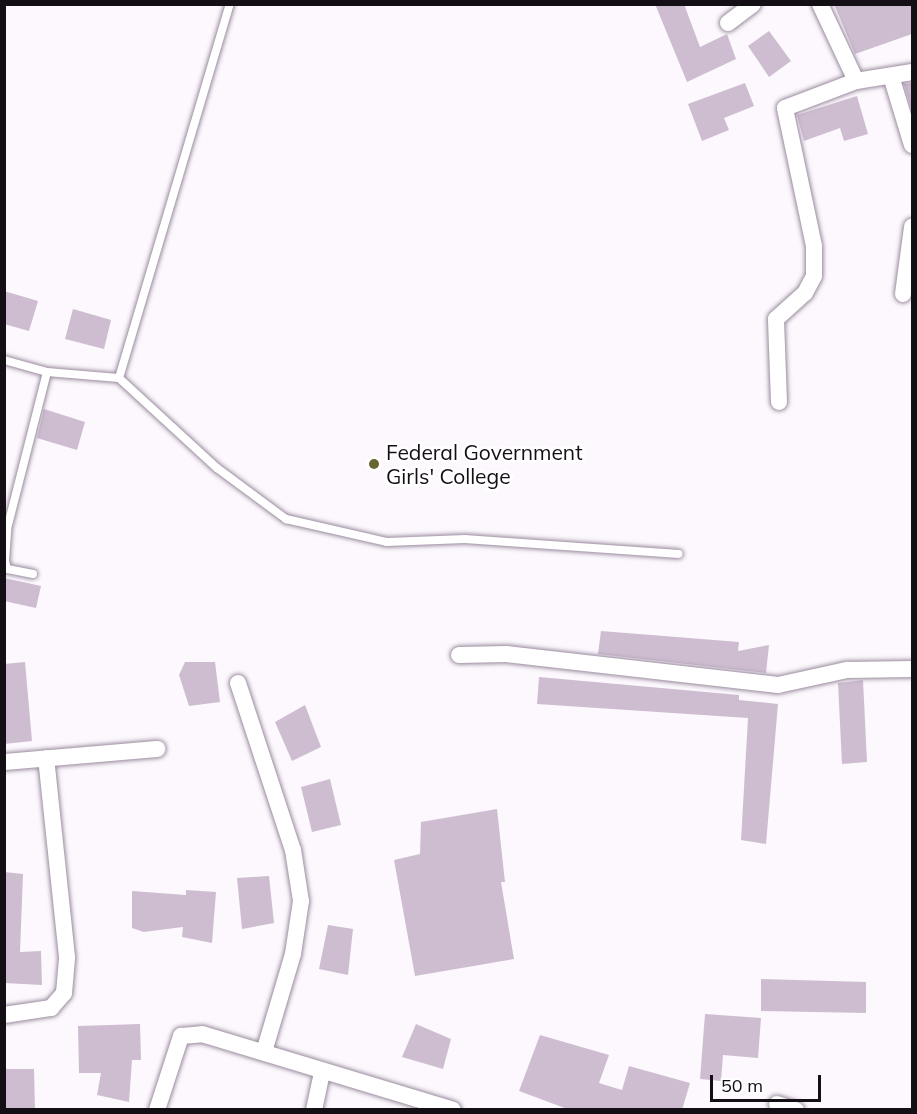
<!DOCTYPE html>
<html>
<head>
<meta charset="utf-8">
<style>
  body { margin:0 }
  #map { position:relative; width:917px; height:1114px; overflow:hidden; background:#fcf8fd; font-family:Mulish,sans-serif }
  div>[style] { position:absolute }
  .building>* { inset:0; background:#cebdd1 }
  .roads { filter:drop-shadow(0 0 2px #9b8b9f) drop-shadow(0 0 2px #9b8b9f) }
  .service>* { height:8px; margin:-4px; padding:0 4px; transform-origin:4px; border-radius:4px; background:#fff }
  .minor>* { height:16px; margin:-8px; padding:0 8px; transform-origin:8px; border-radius:8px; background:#fff }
  .dots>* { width:16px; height:16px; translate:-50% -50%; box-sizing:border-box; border:3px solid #fff; border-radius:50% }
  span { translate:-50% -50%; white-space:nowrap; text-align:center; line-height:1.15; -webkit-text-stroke:5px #fff; paint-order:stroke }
  .poi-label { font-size:21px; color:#140e15 }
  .left { translate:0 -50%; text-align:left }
  .frame { position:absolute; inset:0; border:6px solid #140e15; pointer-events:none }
  .scale { position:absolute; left:710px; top:1075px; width:111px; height:27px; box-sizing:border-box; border:3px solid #140e15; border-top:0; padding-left:8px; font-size:18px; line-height:21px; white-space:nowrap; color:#140e15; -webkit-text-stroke:4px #fff; paint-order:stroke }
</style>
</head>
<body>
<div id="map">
  <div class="building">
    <i style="clip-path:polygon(655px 4px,684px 4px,700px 47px,727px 34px,736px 59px,687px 82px)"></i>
    <i style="clip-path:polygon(834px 4px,912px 4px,912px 34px,855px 54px)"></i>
    <i style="clip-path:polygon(769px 31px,791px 61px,769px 77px,748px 46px)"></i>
    <i style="clip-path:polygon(745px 83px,754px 106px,724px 118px,729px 130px,702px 141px,688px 104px)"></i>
    <i style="clip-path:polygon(912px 83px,912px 111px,904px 84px)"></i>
    <i style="clip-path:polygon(857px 96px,868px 134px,844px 141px,840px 128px,804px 141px,797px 115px)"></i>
    <i style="clip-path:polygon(4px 291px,38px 301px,29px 331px,4px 324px)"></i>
    <i style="clip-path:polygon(73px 309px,111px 320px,104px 349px,65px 339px)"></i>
    <i style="clip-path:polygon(44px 409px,85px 422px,77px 450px,37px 438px)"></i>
    <i style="clip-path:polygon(4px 578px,41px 586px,36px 608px,4px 601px)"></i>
    <i style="clip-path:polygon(601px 631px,739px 642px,738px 651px,769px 645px,766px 673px,598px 654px)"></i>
    <i style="clip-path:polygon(25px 662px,32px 741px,4px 744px,4px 664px)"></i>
    <i style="clip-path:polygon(185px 662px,215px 662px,220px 702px,189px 706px,179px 675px)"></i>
    <i style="clip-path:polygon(539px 677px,739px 695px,739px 700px,778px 704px,766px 844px,741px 840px,748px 718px,537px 704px)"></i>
    <i style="clip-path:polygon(863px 680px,867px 762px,842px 764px,838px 683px)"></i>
    <i style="clip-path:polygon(305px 705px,321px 747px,292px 761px,275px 722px)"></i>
    <i style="clip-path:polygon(330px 779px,341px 825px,312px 832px,301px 787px)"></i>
    <i style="clip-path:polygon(497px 809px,505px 882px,501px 882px,514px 959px,415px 976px,394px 860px,420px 854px,421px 822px)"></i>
    <i style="clip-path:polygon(4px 872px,23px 874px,20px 952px,41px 951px,42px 985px,4px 983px)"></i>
    <i style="clip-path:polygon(269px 876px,274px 923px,242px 929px,237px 878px)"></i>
    <i style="clip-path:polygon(186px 890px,216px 892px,212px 943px,182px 937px,183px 927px,144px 932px,132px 928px,132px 891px,186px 895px)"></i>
    <i style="clip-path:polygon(328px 925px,353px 929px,348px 975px,319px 969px)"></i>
    <i style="clip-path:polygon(761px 979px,866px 982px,866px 1013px,761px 1011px)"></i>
    <i style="clip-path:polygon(705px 1014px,761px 1018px,758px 1058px,723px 1055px,721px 1081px,700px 1079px)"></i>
    <i style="clip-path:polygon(140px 1024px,141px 1060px,132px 1060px,129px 1102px,97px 1095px,101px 1073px,79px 1073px,78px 1026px)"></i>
    <i style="clip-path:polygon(416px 1024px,451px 1039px,443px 1069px,402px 1057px)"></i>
    <i style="clip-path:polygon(540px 1035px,609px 1055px,599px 1083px,622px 1090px,629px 1066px,690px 1083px,682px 1110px,570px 1110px,519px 1091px)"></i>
    <i style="clip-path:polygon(4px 1069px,34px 1069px,35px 1110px,4px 1110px)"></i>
  </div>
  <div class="roads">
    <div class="service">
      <i style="left:4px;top:360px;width:45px;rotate:15.6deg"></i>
      <i style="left:47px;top:372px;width:72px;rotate:4.8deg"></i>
      <i style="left:119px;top:378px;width:390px;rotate:-73.5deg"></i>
      <i style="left:119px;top:378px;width:133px;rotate:42.6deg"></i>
      <i style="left:217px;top:468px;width:86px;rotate:36.5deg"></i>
      <i style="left:286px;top:519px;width:104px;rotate:12.8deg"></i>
      <i style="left:387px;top:542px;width:78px;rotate:-2.2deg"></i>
      <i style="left:465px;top:539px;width:214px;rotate:4deg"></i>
      <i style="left:33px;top:574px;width:26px;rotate:-169deg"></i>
      <i style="left:7px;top:569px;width:8px;rotate:-104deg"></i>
      <i style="left:5px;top:561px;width:32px;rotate:-86deg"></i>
      <i style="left:7px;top:529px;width:162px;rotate:-75.7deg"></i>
    </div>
    <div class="minor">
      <i style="left:820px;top:4px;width:85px;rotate:64.9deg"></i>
      <i style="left:728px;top:23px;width:31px;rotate:-37deg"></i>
      <i style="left:891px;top:76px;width:72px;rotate:73.1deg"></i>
      <i style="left:903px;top:294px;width:68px;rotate:-82.3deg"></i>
      <i style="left:779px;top:402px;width:83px;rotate:-92.1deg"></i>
      <i style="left:776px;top:319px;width:39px;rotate:-42deg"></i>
      <i style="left:805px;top:293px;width:19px;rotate:-62deg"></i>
      <i style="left:814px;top:276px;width:30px;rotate:-90deg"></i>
      <i style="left:814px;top:246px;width:141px;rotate:-101.9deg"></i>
      <i style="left:785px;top:108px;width:76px;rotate:-20.8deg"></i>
      <i style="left:856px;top:81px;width:57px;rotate:-9.1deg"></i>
      <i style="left:459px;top:655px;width:47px;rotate:-1.2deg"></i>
      <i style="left:506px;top:654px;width:274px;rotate:6.5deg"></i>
      <i style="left:778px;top:685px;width:71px;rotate:-12.3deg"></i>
      <i style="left:847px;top:670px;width:65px;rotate:-0.9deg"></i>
      <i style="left:238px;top:683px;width:176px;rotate:71.8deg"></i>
      <i style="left:293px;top:850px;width:52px;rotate:81.1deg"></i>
      <i style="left:301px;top:901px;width:54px;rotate:98.6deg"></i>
      <i style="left:293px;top:954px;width:102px;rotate:106.5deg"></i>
      <i style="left:4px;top:762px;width:154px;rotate:-4.9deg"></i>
      <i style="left:4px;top:1015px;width:48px;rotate:-8.5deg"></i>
      <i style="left:51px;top:1008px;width:20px;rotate:-49deg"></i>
      <i style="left:64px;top:993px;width:36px;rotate:-85deg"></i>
      <i style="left:67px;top:957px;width:200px;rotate:-96deg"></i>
      <i style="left:777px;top:1104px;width:20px;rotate:18deg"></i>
      <i style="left:157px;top:1110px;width:78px;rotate:-72deg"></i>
      <i style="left:181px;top:1036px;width:21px;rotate:-5deg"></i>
      <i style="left:202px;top:1034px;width:262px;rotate:16.8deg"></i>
      <i style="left:314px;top:1110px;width:40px;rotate:-78deg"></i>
    </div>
  </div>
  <div class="dots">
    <i style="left:374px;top:464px;background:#676532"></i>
  </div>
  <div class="poi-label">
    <span class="left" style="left:386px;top:464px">Federal Government<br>Girls' College</span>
  </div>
  <div class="frame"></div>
  <div class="scale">50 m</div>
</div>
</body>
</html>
